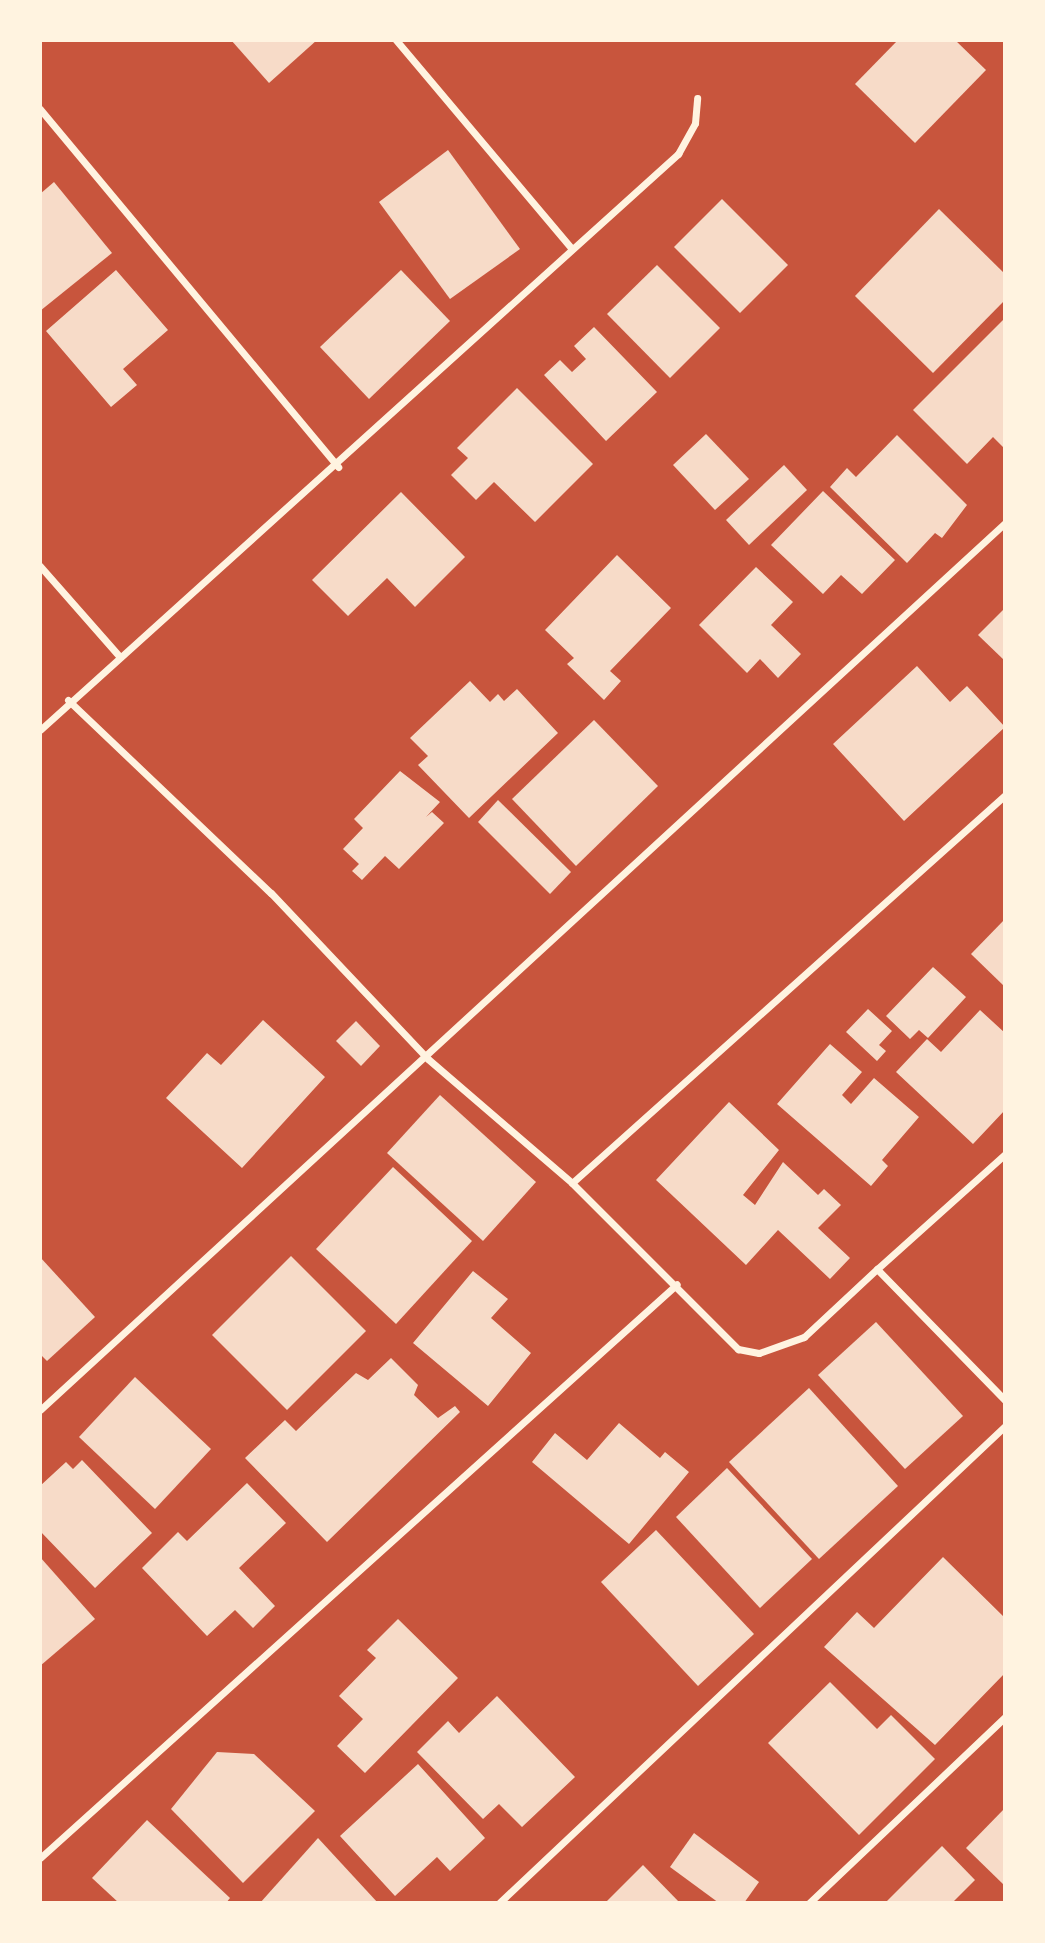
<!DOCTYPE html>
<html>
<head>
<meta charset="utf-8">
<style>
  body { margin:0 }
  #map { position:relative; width:1045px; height:1943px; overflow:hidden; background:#c8553d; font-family:"Source Sans 3",sans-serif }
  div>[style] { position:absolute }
  .building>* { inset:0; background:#f7dbc8 }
  .minor>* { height:7px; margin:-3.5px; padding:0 3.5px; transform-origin:3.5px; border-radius:3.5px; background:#fff3e0 }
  span { translate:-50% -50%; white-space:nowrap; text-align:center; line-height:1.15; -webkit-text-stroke:7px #fff3e0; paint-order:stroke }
  .frame { position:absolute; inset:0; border:42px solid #fff3e0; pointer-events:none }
</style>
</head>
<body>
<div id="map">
  <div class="building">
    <i style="clip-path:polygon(231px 40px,317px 40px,269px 83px)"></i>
    <i style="clip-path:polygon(898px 40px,955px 40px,986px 70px,915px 143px,855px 84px)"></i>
    <i style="clip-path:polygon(448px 150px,520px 249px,450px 299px,379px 202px)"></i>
    <i style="clip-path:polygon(54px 182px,112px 253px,40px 311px,40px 194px)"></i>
    <i style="clip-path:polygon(722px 199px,788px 265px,740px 313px,674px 247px)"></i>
    <i style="clip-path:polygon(939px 209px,1005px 274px,1005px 300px,933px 373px,855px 296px)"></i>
    <i style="clip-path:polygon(657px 265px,720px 328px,670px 378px,607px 314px)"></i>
    <i style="clip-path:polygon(116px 270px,168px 330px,123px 369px,137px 385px,111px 407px,46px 331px)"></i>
    <i style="clip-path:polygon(401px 270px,450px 321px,369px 399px,320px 347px)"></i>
    <i style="clip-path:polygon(1005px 318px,1005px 449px,993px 437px,967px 464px,913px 410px)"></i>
    <i style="clip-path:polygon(594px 327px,657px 392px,606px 441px,544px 375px,560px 360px,572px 372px,586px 359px,574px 346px)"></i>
    <i style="clip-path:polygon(517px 388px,593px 464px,535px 522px,494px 482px,476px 500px,451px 475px,468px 458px,457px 448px)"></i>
    <i style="clip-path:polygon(706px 434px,749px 479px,715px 510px,673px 465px)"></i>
    <i style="clip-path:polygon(897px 435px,967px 505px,942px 538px,935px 533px,907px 563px,830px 487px,847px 468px,856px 477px)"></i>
    <i style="clip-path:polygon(784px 465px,807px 490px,749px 545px,726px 520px)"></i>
    <i style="clip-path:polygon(823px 491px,895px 560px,862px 594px,841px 575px,823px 594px,771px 545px)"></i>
    <i style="clip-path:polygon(401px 492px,465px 557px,415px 607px,387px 578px,348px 616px,312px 580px)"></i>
    <i style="clip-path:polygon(617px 555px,671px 608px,610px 671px,621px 681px,604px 700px,567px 664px,574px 658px,545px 630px)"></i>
    <i style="clip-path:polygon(756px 567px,793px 602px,771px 625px,801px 654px,778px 678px,760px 659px,747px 673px,699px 625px)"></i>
    <i style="clip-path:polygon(1005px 608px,1005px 661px,978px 635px)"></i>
    <i style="clip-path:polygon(917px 666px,950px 702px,967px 686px,1005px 727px,904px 821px,833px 744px)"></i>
    <i style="clip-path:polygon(470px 681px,490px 702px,498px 694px,504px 701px,517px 689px,558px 733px,469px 818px,418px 765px,428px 756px,410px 738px)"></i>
    <i style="clip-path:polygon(594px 720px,658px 786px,576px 866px,512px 799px)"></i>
    <i style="clip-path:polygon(400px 771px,440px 802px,426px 817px,432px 812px,444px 823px,399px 869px,385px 856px,362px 880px,352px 871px,359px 864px,343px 849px,363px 828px,354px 819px)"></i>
    <i style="clip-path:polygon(498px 800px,571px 872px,550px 894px,478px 822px)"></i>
    <i style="clip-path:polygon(1005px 919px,1005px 987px,971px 954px)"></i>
    <i style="clip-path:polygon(933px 967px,966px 997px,928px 1038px,919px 1030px,910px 1039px,886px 1016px)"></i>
    <i style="clip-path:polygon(868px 1009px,892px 1031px,879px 1045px,886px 1051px,877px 1061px,846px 1032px)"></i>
    <i style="clip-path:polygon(980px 1010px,1005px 1033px,1005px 1110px,973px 1144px,896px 1072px,927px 1039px,941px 1052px)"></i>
    <i style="clip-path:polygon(263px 1020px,325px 1077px,242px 1168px,166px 1098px,207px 1053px,221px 1065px)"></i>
    <i style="clip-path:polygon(356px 1021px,380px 1046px,361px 1066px,336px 1041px)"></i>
    <i style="clip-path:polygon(830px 1044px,862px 1072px,842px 1095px,851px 1104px,874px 1078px,919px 1117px,882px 1160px,888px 1166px,871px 1186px,777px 1104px)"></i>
    <i style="clip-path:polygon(440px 1095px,536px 1182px,483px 1241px,387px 1153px)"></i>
    <i style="clip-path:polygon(729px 1102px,779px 1150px,743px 1195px,755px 1205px,783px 1162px,818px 1195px,824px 1189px,841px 1205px,818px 1228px,850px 1258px,830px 1279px,778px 1230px,746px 1265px,656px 1180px)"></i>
    <i style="clip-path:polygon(393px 1167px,472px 1241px,396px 1324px,316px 1249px)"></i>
    <i style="clip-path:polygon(291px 1256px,366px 1331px,287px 1410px,212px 1335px)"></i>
    <i style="clip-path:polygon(40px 1257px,95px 1317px,47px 1361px,40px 1354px)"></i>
    <i style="clip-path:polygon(473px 1271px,508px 1299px,491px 1318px,531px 1353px,488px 1406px,413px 1343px)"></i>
    <i style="clip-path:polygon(876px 1322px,963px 1416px,905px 1469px,818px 1375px)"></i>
    <i style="clip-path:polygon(391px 1358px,418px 1385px,414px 1395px,438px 1418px,455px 1406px,460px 1412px,327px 1542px,245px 1458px,285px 1420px,296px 1431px,356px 1373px,368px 1380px)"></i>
    <i style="clip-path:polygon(135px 1377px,211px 1449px,155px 1509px,79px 1437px)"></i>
    <i style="clip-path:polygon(809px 1388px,898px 1486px,819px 1559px,729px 1462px)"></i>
    <i style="clip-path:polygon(619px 1423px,660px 1458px,665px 1452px,689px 1472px,629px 1544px,532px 1462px,555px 1433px,587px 1460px)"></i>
    <i style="clip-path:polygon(82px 1460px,152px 1533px,95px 1588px,40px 1531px,40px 1486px,66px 1462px,73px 1469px)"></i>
    <i style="clip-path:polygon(727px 1468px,812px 1559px,760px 1608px,676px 1517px)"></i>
    <i style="clip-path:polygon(247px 1483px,286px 1523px,239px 1568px,275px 1606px,253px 1628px,235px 1610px,207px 1636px,142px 1568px,178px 1532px,187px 1541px)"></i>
    <i style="clip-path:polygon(656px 1530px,754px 1634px,698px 1686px,601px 1582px)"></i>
    <i style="clip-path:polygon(40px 1557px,95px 1619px,40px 1666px)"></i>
    <i style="clip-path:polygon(943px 1557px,1005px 1618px,1005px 1673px,935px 1745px,824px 1647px,857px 1612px,874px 1628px)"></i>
    <i style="clip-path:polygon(398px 1619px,458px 1678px,365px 1773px,337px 1746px,363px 1719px,339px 1696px,376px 1658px,367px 1650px)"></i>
    <i style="clip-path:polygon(830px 1682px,877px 1729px,891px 1715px,935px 1759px,859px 1835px,768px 1743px)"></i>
    <i style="clip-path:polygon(497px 1696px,575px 1777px,522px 1827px,499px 1804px,483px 1819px,417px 1752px,448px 1721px,459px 1733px)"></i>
    <i style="clip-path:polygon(217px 1752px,254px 1754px,315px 1811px,243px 1883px,171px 1809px)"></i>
    <i style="clip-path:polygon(418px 1764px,485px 1838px,450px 1871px,437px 1857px,395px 1896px,340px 1836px)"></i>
    <i style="clip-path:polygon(1005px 1808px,1005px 1886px,966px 1848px)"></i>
    <i style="clip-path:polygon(147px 1820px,230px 1898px,226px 1903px,119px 1903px,92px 1878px)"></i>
    <i style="clip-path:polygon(694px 1833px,759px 1882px,744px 1903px,719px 1903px,670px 1867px)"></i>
    <i style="clip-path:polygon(318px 1838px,378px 1903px,260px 1903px)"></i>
    <i style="clip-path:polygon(942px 1846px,975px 1880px,952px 1903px,885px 1903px)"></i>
    <i style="clip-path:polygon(643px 1865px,680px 1903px,605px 1903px)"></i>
  </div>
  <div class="minor">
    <i style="left:396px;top:40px;width:273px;rotate:49.9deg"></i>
    <i style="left:40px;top:109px;width:466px;rotate:50.2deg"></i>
    <i style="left:40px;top:566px;width:120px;rotate:48.7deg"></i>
    <i style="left:68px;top:700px;width:280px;rotate:43.6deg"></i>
    <i style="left:271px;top:893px;width:228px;rotate:46.6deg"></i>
    <i style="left:428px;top:1059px;width:190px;rotate:40.7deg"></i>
    <i style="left:572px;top:1183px;width:235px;rotate:45deg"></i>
    <i style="left:738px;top:1349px;width:21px;rotate:11deg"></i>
    <i style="left:759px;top:1353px;width:48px;rotate:-19.6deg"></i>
    <i style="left:804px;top:1337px;width:100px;rotate:-43deg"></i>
    <i style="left:877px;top:1269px;width:183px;rotate:45.7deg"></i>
    <i style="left:40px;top:730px;width:860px;rotate:-42.08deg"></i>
    <i style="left:678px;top:154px;width:35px;rotate:-61deg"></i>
    <i style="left:695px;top:123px;width:25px;rotate:-85deg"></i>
    <i style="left:572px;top:1183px;width:581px;rotate:-41.86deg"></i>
    <i style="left:877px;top:1269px;width:172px;rotate:-41.9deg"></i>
    <i style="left:40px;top:1410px;width:1311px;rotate:-42.59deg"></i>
    <i style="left:40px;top:1858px;width:857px;rotate:-42.02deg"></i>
    <i style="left:499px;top:1903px;width:695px;rotate:-43.31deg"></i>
    <i style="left:809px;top:1903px;width:270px;rotate:-43.5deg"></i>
  </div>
  <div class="frame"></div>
</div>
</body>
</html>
